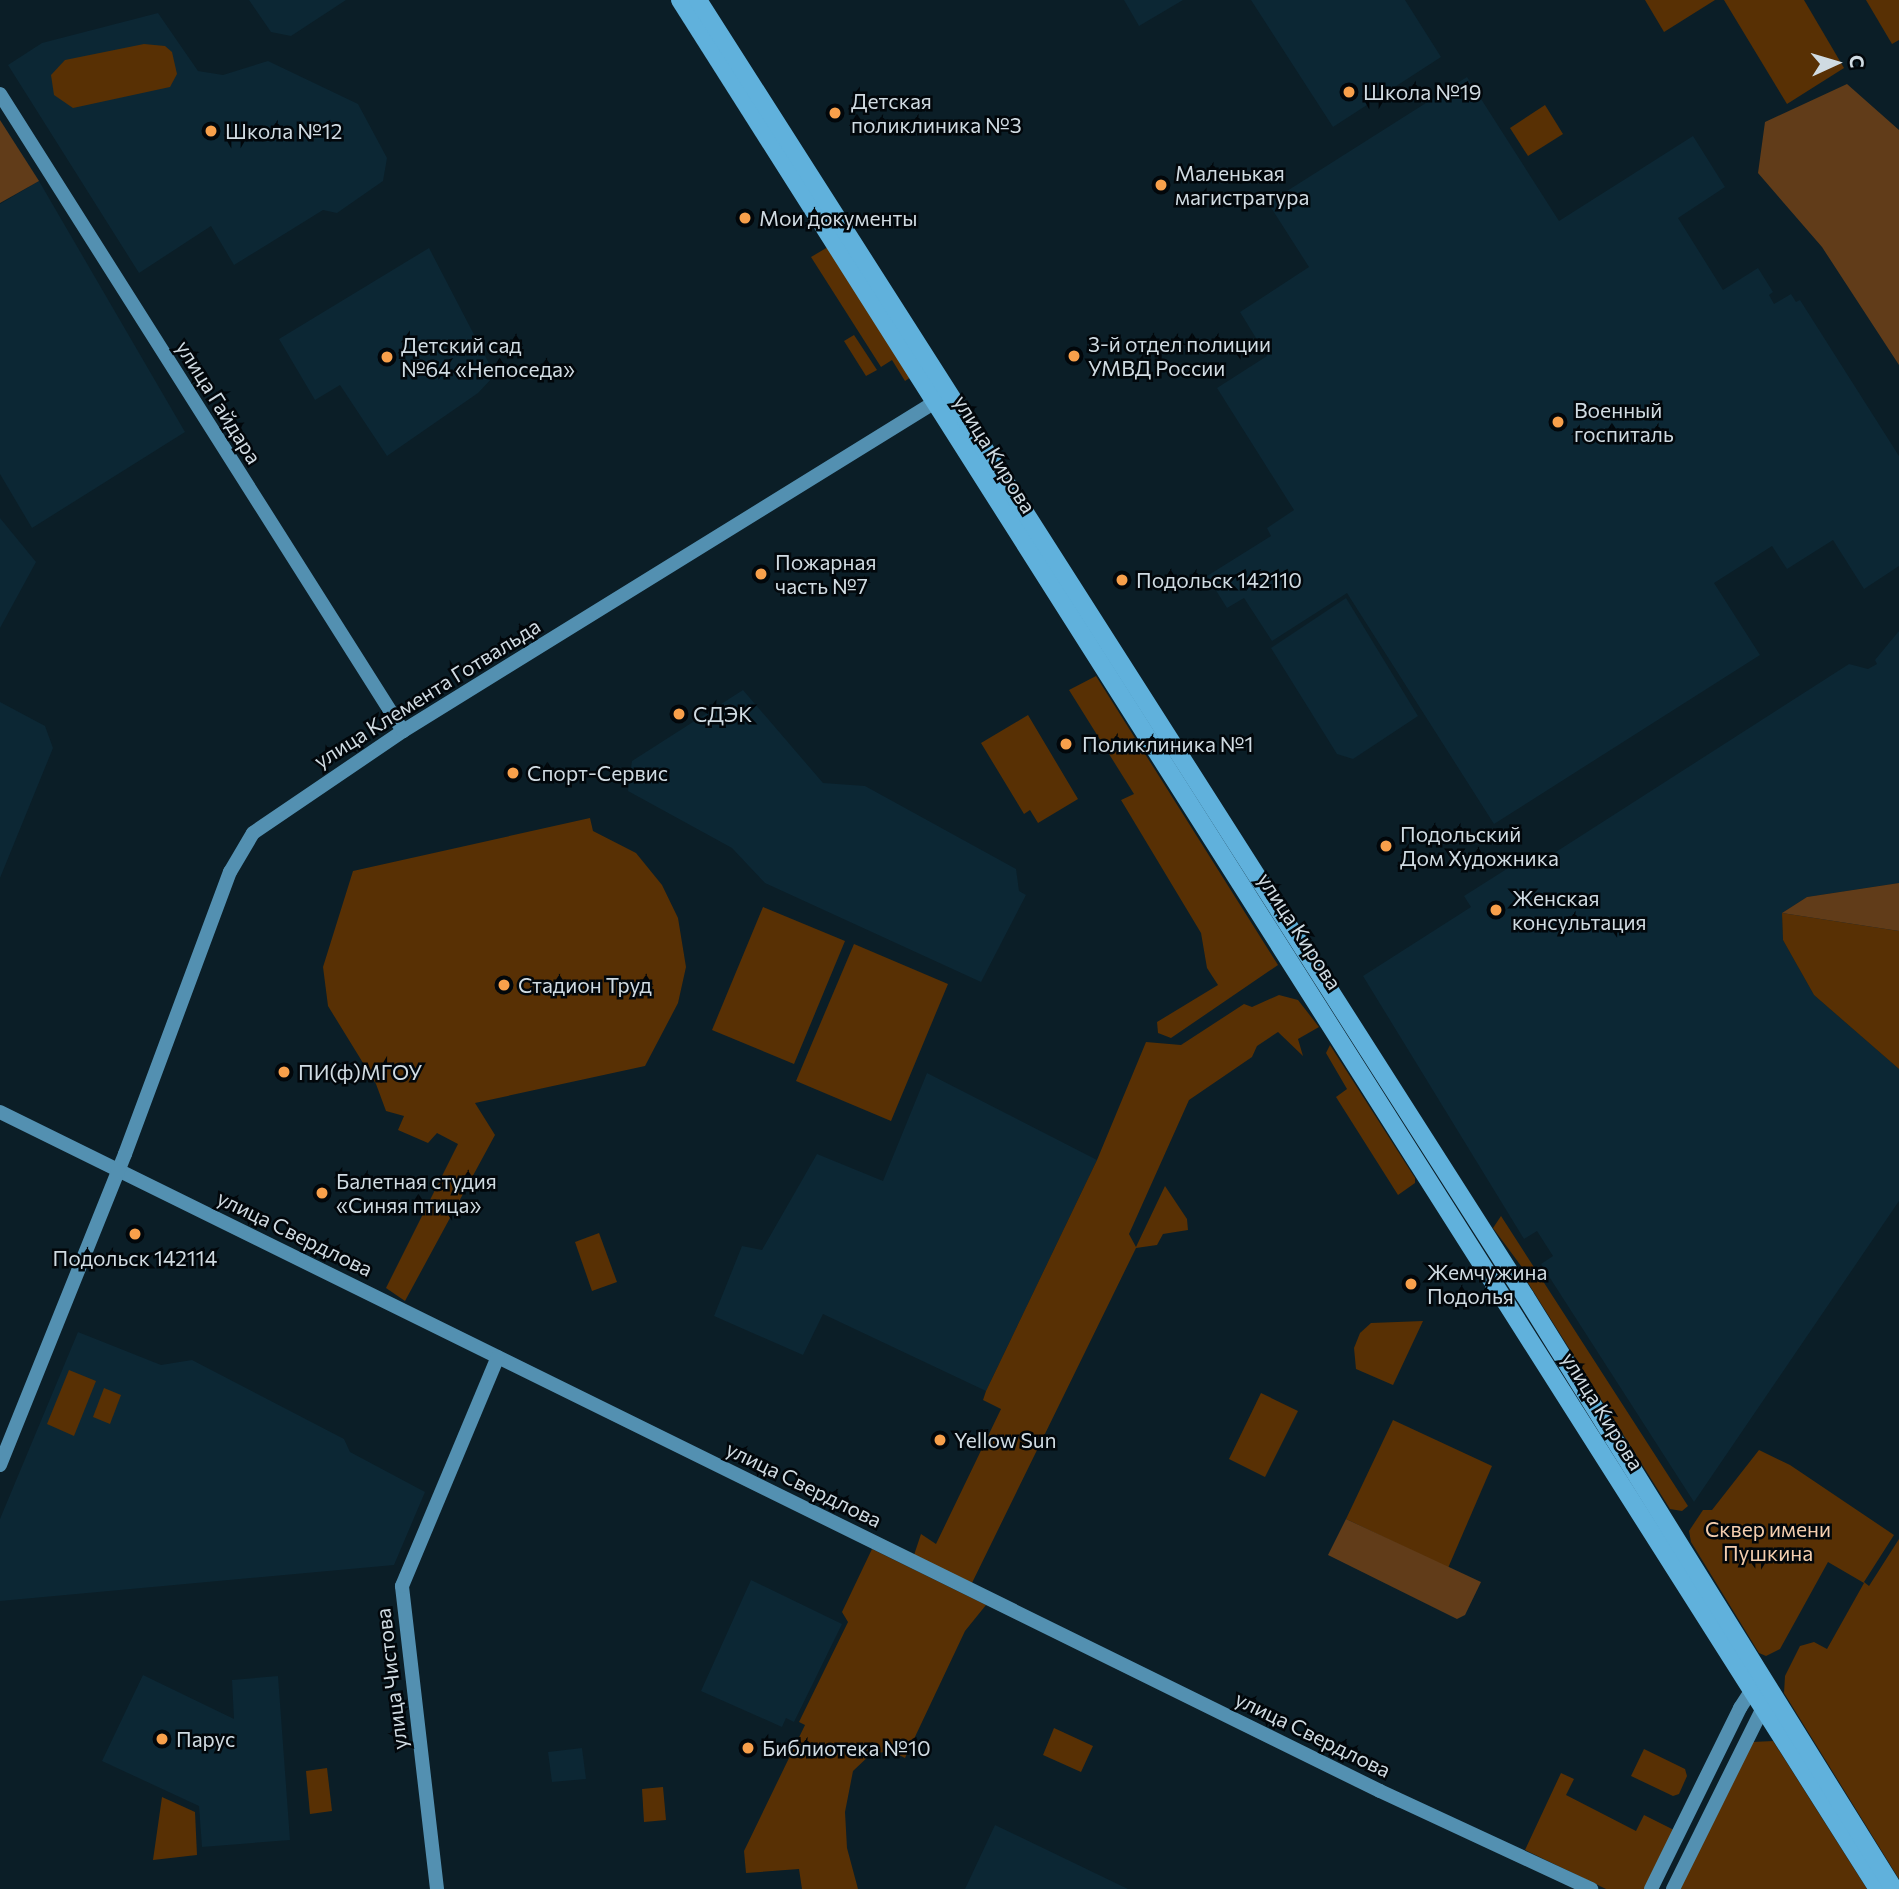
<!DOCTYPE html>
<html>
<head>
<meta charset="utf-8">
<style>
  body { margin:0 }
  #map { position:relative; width:1899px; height:1889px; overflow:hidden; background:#0b1e27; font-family:Commissioner,sans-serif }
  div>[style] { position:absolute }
  .built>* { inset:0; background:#0c2734 }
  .green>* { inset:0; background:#583004 }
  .forest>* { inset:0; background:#613c19 }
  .secondary>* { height:14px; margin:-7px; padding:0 7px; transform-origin:7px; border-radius:7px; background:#5390b1 }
  .primary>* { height:18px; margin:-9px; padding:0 9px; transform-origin:9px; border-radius:9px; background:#60b1dc }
  .dots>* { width:19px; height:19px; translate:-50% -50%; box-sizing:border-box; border:4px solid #02070b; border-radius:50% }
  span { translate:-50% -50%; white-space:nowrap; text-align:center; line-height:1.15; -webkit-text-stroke:5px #02070b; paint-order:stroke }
  .poi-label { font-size:21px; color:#d0dbe2 }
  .left { translate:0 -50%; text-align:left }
  .street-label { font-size:21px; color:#d0dbe2 }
  .park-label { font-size:21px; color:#f4ceaf }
  .north { position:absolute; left:1801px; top:28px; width:70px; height:70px; -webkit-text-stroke:5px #02070b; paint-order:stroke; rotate:86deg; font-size:19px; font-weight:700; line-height:28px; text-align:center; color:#d0dbe2 }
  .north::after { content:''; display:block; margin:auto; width:24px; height:32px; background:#d0dbe2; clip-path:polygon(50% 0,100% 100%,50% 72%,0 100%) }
</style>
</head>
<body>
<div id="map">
  <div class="built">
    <i style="clip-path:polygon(249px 0,346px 0,291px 36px,271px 32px)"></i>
    <i style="clip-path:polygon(1124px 0,1183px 0,1139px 26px)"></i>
    <i style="clip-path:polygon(1251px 0,1405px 0,1441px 57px,1333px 127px)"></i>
    <i style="clip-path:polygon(158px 13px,198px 71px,223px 75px,268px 61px,358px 104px,387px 158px,383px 181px,337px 213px,323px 210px,234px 265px,211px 226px,139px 273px,8px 65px,42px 43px)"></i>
    <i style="clip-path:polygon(1467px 77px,1559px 221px,1693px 136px,1725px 187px,1678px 218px,1723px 290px,1758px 268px,1773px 292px,1769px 295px,1774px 304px,1791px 294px,1796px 302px,1800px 300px,1899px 456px,1899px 566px,1864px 589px,1833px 540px,1787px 569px,1772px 546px,1714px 583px,1760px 655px,1494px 824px,1347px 593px,1272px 641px,1244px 598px,1227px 608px,1207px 576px,1271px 536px,1267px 528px,1294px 510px,1217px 388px,1267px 356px,1240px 312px,1309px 267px,1268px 203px)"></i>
    <i style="clip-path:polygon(39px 181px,185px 432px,32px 528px,0 474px,0 204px)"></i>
    <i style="clip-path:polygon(429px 248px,495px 375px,478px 393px,387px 456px,340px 385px,315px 400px,279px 339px)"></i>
    <i style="clip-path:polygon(0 518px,36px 562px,0 628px)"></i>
    <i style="clip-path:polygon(1346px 598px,1418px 716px,1353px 759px,1337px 754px,1271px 648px)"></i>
    <i style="clip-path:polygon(1899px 631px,1899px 883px,1807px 897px,1782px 913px,1783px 940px,1814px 995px,1899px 1069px,1899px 1201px,1694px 1502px,1541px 1264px,1553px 1256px,1537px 1231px,1524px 1239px,1363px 976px,1471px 907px,1464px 896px,1527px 856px,1534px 866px,1849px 664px,1868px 669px,1877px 664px,1875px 660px)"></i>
    <i style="clip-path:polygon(743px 690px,823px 783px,865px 786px,1016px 869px,1019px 891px,1026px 895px,981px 982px,765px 883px,732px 848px,628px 791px,632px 761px)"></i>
    <i style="clip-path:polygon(0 702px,45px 726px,53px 748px,0 878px)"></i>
    <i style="clip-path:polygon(927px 1073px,1097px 1160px,986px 1391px,823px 1314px,803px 1355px,714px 1316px,742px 1246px,762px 1250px,817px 1154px,883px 1181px)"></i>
    <i style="clip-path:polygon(78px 1332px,161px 1365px,192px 1360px,344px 1439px,350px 1452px,425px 1492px,394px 1565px,0 1601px,0 1519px)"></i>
    <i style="clip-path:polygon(751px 1580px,842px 1624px,794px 1722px,786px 1718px,782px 1727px,701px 1691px)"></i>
    <i style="clip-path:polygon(143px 1675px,234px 1719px,232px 1680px,278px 1676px,290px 1840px,202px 1847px,199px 1806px,102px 1761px)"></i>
    <i style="clip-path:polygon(582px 1748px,586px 1779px,552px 1782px,548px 1752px)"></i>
    <i style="clip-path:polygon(995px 1825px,1128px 1889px,965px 1889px)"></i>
  </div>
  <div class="green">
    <i style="clip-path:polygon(1645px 0,1715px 0,1664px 32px)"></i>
    <i style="clip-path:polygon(1724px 0,1804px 0,1844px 68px,1787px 104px)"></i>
    <i style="clip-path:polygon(1866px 0,1899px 0,1899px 40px,1892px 44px)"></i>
    <i style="clip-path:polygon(144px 44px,165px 46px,172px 52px,177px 74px,170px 87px,73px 108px,54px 95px,51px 75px,65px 60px)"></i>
    <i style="clip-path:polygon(1545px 105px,1563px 134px,1528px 156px,1510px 128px)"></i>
    <i style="clip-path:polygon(828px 247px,911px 377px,905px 381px,892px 360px,881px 367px,811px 257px)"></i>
    <i style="clip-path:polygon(854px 335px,877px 370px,866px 376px,844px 341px)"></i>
    <i style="clip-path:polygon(1096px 676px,1278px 965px,1171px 1038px,1158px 1033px,1157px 1022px,1218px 985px,1207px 968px,1201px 933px,1121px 800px,1134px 794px,1069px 690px)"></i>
    <i style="clip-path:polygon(1028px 715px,1078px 799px,1038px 823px,1030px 810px,1024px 814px,981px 743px)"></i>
    <i style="clip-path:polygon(590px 818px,593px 831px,636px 853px,662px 885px,678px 918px,686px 967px,678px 1003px,645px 1066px,475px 1103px,495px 1135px,405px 1301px,386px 1288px,458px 1144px,437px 1133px,428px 1143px,398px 1130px,404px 1116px,386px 1111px,376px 1084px,328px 1006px,323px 967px,353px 871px)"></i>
    <i style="clip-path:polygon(763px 907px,845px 941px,794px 1064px,712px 1030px)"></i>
    <i style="clip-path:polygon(1782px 913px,1899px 931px,1899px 1069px,1814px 995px,1783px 940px)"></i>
    <i style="clip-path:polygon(854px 944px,948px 984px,891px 1121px,796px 1081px)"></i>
    <i style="clip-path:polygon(1279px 995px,1298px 1000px,1319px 1027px,1298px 1039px,1303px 1056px,1278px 1032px,1257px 1046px,1252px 1057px,1189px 1100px,1129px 1234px,1136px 1247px,1165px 1186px,1187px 1219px,1188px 1230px,1163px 1234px,1157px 1245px,1136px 1248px,971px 1585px,914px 1555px,921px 1534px,936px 1544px,1001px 1409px,983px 1400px,986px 1391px,1097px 1160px,1146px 1042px,1181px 1045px,1244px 1004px,1252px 1007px)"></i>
    <i style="clip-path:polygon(1330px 1045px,1415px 1178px,1415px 1183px,1398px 1195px,1336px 1097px,1347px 1089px,1326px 1053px)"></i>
    <i style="clip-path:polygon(1501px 1216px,1688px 1506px,1682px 1511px,1670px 1509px,1525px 1278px,1527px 1274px,1493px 1228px)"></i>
    <i style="clip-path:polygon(599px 1233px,617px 1282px,592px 1291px,575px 1242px)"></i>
    <i style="clip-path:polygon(1423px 1321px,1393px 1385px,1356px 1369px,1354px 1348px,1360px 1333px,1371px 1323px)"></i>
    <i style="clip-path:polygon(69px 1370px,96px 1381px,74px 1436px,47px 1424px)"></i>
    <i style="clip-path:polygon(104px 1388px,121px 1395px,110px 1424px,93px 1417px)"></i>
    <i style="clip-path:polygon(1261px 1393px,1298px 1411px,1265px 1477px,1229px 1459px)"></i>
    <i style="clip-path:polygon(1393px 1420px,1492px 1466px,1448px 1568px,1346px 1519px)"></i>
    <i style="clip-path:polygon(1759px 1450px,1790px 1465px,1894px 1535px,1864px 1582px,1869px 1586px,1899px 1539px,1899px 1879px,1784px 1693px,1785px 1676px,1800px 1646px,1814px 1642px,1827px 1649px,1864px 1583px,1828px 1562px,1780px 1649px,1766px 1656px,1759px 1653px,1691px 1542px,1689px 1531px,1703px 1510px,1712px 1510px)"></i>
    <i style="clip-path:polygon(872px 1549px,986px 1605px,965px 1631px,905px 1758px,891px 1751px,871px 1754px,853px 1771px,845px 1812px,847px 1848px,858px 1889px,802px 1889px,799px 1869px,746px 1873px,744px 1851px,805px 1725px,799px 1722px,848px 1622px,842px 1612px)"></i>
    <i style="clip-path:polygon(1054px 1728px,1093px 1746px,1081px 1772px,1043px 1755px)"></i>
    <i style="clip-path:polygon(1773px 1741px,1867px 1889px,1679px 1889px,1752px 1742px)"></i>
    <i style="clip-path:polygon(1644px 1749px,1685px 1769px,1687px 1776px,1679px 1794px,1673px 1796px,1631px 1776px)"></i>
    <i style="clip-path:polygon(327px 1768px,332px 1811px,310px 1814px,306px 1771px)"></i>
    <i style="clip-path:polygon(1561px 1773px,1574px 1779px,1566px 1795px,1636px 1831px,1644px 1815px,1674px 1830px,1645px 1889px,1606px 1889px,1525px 1850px)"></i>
    <i style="clip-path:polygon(663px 1787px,666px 1820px,644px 1822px,642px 1789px)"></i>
    <i style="clip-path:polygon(162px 1797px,195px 1812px,197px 1855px,153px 1860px)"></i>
  </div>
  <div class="forest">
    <i style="clip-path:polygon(1847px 84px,1899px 130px,1899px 365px,1822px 247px,1758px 173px,1765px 122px)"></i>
    <i style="clip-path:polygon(0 120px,39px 181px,0 203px)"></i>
    <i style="clip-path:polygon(1899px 883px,1899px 931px,1782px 913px,1807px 897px)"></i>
    <i style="clip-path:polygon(1346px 1519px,1481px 1582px,1465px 1615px,1457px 1619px,1328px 1555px)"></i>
  </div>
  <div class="secondary">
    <i style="left:0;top:94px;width:754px;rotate:57.68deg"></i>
    <i style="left:0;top:1112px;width:1538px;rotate:26.2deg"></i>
    <i style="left:1380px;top:1791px;width:233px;rotate:24.9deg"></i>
    <i style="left:0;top:1465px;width:335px;rotate:-68.1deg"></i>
    <i style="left:125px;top:1154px;width:301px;rotate:-69.6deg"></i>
    <i style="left:230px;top:872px;width:45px;rotate:-59.5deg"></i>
    <i style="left:253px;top:833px;width:181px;rotate:-34.2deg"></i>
    <i style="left:403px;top:731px;width:626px;rotate:-31.73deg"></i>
    <i style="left:437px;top:1889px;width:305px;rotate:-96.6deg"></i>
    <i style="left:402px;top:1586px;width:248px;rotate:-67.3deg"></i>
    <i style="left:1651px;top:1889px;width:202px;rotate:-63.8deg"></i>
    <i style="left:1740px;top:1708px;width:31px;rotate:-57deg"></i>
    <i style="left:1673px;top:1889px;width:209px;rotate:-63.6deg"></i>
  </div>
  <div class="primary">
    <i style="left:680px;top:0;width:2237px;rotate:57.62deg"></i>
    <i style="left:698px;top:0;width:1537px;rotate:57.46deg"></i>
    <i style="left:1525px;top:1296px;width:698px;rotate:58.11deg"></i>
  </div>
  <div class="dots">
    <i style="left:1349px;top:92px;background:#f8a04b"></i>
    <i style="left:835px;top:113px;background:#f8a04b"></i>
    <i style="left:211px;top:131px;background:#f8a04b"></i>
    <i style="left:1161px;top:185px;background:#f8a04b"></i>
    <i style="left:745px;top:218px;background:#f8a04b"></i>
    <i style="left:1074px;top:356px;background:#f8a04b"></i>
    <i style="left:387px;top:357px;background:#f8a04b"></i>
    <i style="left:1558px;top:422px;background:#f8a04b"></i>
    <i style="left:761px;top:574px;background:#f8a04b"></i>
    <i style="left:1122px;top:580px;background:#f8a04b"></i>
    <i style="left:679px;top:714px;background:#f8a04b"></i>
    <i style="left:1066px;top:744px;background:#f8a04b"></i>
    <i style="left:513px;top:773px;background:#f8a04b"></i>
    <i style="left:1386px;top:846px;background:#f8a04b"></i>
    <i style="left:1496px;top:910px;background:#f8a04b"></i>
    <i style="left:504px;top:985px;background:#f8a04b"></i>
    <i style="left:284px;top:1072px;background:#f8a04b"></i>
    <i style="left:322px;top:1193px;background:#f8a04b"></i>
    <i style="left:135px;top:1234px;background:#f8a04b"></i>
    <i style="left:1411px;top:1284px;background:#f8a04b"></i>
    <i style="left:940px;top:1440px;background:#f8a04b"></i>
    <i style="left:162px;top:1739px;background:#f8a04b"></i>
    <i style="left:748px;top:1748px;background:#f8a04b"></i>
  </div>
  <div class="poi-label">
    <span class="left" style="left:1363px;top:92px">Школа №19</span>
    <span class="left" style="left:851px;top:113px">Детская<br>поликлиника №3</span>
    <span class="left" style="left:225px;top:131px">Школа №12</span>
    <span class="left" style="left:1175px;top:185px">Маленькая<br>магистратура</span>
    <span class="left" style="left:759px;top:218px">Мои документы</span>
    <span class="left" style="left:1088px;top:356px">3-й отдел полиции<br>УМВД России</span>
    <span class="left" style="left:401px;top:357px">Детский сад<br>№64 «Непоседа»</span>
    <span class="left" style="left:1574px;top:422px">Военный<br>госпиталь</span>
    <span class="left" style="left:775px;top:574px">Пожарная<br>часть №7</span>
    <span class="left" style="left:1136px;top:580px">Подольск 142110</span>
    <span class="left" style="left:693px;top:714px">СДЭК</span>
    <span class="left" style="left:1082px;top:744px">Поликлиника №1</span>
    <span class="left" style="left:527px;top:773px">Спорт-Сервис</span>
    <span class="left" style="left:1400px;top:846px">Подольский<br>Дом Художника</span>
    <span class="left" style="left:1512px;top:910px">Женская<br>консультация</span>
    <span class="left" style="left:518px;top:985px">Стадион Труд</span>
    <span class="left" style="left:298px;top:1072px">ПИ(ф)МГОУ</span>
    <span class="left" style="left:336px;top:1193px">Балетная студия<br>«Синяя птица»</span>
    <span style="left:135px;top:1258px">Подольск 142114</span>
    <span class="left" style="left:1427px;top:1284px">Жемчужина<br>Подолья</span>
    <span class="left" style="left:954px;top:1440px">Yellow Sun</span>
    <span class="left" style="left:176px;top:1739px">Парус</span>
    <span class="left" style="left:762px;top:1748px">Библиотека №10</span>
  </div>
  <div class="street-label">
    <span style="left:219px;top:402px;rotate:58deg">улица Гайдара</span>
    <span style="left:995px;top:454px;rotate:58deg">улица Кирова</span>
    <span style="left:427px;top:693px;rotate:-32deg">улица Клемента Готвальда</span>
    <span style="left:1300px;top:931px;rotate:57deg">улица Кирова</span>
    <span style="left:295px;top:1233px;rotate:26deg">улица Свердлова</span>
    <span style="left:1603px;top:1411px;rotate:58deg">улица Кирова</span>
    <span style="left:804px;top:1484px;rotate:26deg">улица Свердлова</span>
    <span style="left:391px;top:1679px;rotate:-97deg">улица Чистова</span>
    <span style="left:1313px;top:1734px;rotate:26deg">улица Свердлова</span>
  </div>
  <div class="park-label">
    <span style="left:1768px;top:1541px">Сквер имени<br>Пушкина</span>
  </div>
  <div class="north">С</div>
</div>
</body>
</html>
